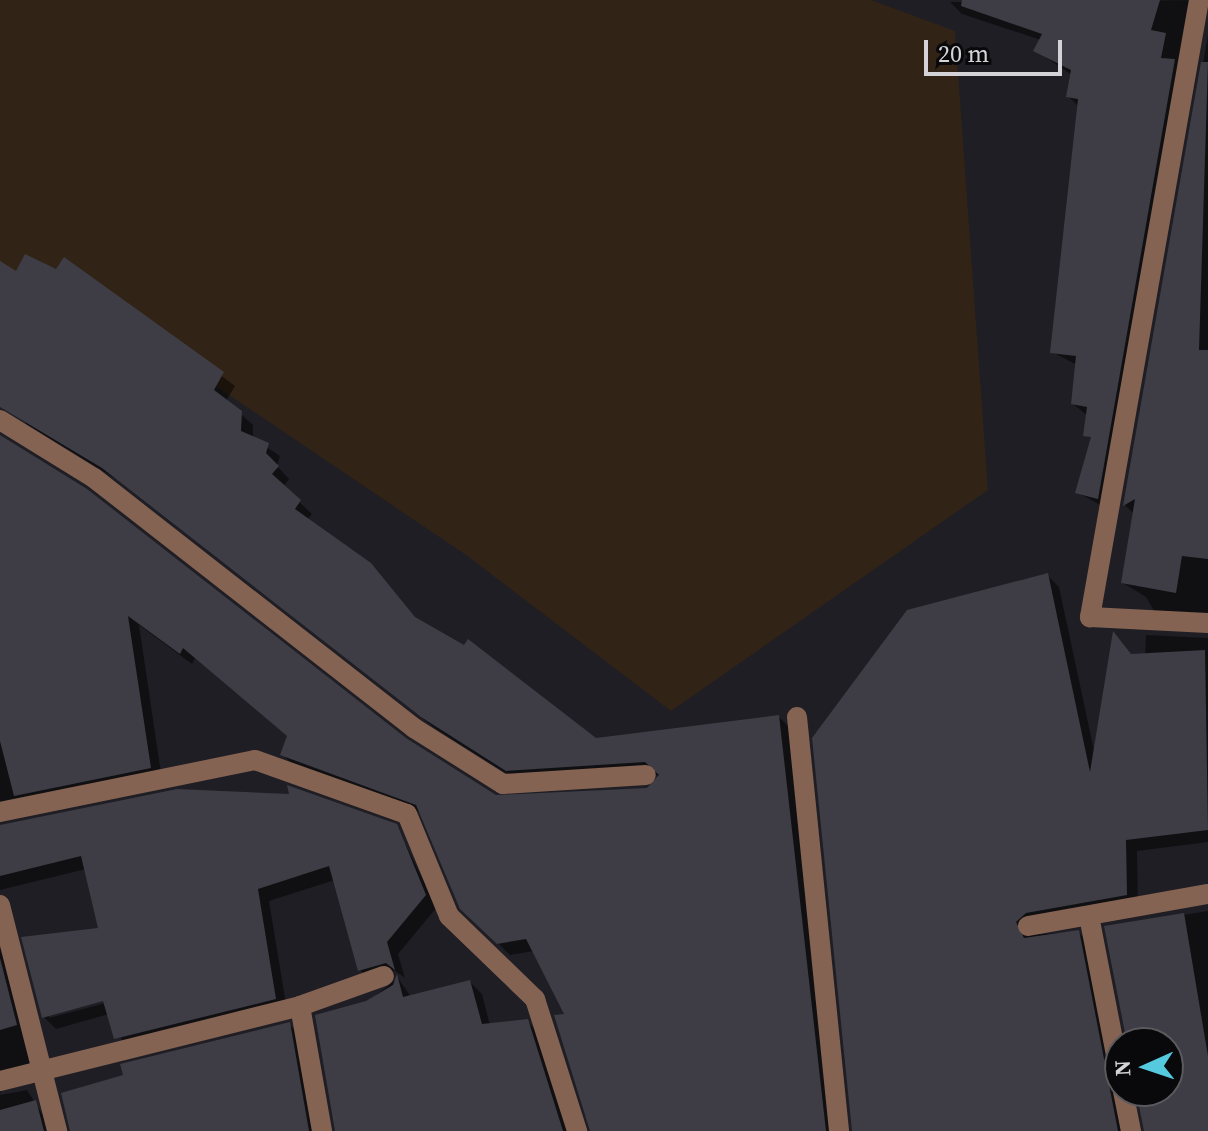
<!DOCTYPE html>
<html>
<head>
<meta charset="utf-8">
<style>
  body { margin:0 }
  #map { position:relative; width:1208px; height:1131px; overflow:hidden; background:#1f1e25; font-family:"Source Serif 4",serif }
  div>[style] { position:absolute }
  .industrial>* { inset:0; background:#312316 }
  .shadow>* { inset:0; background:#0007 }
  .building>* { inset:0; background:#3e3d45 }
  .minor>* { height:20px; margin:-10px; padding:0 10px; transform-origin:10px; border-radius:10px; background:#856352 }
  span { translate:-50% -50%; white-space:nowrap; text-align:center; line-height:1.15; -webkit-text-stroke:6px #09080b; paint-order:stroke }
  .north { position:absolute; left:1104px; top:1027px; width:80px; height:80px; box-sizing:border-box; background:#09080b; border:2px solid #5a595d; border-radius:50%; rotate:267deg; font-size:22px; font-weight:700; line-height:32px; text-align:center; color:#d4d3d8 }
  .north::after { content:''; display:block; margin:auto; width:28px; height:36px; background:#55cadf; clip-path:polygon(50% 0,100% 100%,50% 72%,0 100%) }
  .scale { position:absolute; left:924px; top:40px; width:138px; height:36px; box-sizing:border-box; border:4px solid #d4d3d8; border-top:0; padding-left:10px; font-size:24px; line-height:28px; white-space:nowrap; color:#d4d3d8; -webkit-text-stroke:6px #09080b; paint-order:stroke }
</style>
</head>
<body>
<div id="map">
  <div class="industrial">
    <i style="clip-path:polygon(0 0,871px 0,955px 31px,988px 490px,671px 711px,466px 555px,47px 272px,0 279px)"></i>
  </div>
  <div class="shadow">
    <i style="clip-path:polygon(1208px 0,1109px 510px,1077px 492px,1092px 442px,1088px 416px,1073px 404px,1077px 365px,1052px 352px,1079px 107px,1068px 96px,1072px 75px,1036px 51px,1041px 40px,962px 14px,950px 2px)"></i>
    <i style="clip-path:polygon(1208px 35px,1208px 621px,1158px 618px,1146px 597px,1123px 583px,1134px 514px,1125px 505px)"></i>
    <i style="clip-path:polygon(65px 260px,235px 386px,226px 401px,253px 425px,253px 438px,280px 456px,277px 466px,289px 479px,283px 487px,312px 514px,307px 520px,370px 564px,418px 621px,596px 740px,779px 717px,791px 729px,836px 1131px,590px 1131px,567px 1016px,534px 951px,510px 955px,462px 908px,422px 813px,294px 766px,282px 754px,289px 737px,195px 658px,192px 664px,139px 625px,162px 780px,0 819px,0 435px,405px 740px,496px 797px,648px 790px,661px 775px,520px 782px,436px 729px,116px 479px,26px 424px,0 377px,0 263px,17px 274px,56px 272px)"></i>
    <i style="clip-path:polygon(1047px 575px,1059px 587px,1095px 755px,1145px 656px,1146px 635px,1208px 638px,1208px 842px,1137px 851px,1138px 907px,1026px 935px,1078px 932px,1090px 944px,1126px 1131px,854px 1131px)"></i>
    <i style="clip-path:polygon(evenodd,0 826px,396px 826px,437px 907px,398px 954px,405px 978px,392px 969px,395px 975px,372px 982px,360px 970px,335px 880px,269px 901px,287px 1010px,127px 1050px,109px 1014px,56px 1029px,44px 1017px,101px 930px,86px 869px,0 890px,0 826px,112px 997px,113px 1001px,49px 1018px,49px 1014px,112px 997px)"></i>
    <i style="clip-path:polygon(1208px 911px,1208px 1131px,1145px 1131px,1138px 1091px,1168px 1091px,1168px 1043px,1129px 1043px,1106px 927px)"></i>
    <i style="clip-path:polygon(0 947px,34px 1074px,3px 1083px,0 1094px)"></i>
    <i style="clip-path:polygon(398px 978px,411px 997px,470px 982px,482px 994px,490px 1025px,527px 1021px,539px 1033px,570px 1131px,336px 1131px,367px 1002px)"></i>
    <i style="clip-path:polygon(289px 1024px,301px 1036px,318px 1131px,71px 1131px)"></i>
    <i style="clip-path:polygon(27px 1090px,53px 1131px,0 1131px,0 1095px)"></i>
  </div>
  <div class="building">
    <i style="clip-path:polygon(962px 0,1160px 0,1151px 30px,1166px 33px,1161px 58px,1175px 59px,1098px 499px,1075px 493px,1091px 437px,1083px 436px,1087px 407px,1071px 404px,1076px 356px,1050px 353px,1078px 99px,1066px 97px,1071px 70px,1033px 51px,1042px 34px,961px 6px)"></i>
    <i style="clip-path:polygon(1201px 62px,1208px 62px,1199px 350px,1208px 350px,1208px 559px,1182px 556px,1176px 593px,1121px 583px,1135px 499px,1123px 506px)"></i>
    <i style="clip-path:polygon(25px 254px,56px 269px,64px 257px,224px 372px,214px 390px,242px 411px,241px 431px,269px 443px,266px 453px,279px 466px,272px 474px,301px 500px,295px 509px,371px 563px,415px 617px,464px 645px,468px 639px,596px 738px,779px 715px,826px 1131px,590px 1131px,554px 1015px,564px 1014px,526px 939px,497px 944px,460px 909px,416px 805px,280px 755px,287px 736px,183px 648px,180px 654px,128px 616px,151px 768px,14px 796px,0 741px,0 435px,87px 489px,406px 738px,496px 795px,647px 788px,659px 775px,645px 762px,506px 771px,421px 717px,102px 468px,0 407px,0 261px,16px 271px)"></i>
    <i style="clip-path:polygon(1048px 573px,1090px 772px,1113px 631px,1131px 654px,1205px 650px,1208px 830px,1126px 840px,1127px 895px,1026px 913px,1016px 922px,1024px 938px,1079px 930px,1118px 1131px,852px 1131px,812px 738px,907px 610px)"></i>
    <i style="clip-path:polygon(287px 785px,397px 824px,426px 895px,387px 942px,395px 970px,386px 963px,358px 971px,329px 866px,258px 889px,276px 999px,114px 1039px,103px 1001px,42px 1018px,21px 937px,98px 928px,81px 856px,0 876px,0 825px,177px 789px,289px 794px)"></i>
    <i style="clip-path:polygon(1184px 913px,1208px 1056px,1208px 1131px,1144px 1131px,1136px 1091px,1168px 1091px,1168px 1043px,1127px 1043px,1104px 926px)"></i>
    <i style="clip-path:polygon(0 958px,17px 1025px,0 1030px)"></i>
    <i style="clip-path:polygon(397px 974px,403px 997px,470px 980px,482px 1024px,528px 1019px,563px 1131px,335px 1131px,315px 1015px,366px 1001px,393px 985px)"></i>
    <i style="clip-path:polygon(290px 1022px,309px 1131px,70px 1131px,61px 1093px,123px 1075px,120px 1064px)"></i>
    <i style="clip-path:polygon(36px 1100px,44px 1131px,0 1131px,0 1110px)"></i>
  </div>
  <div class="minor">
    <i style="left:1199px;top:0;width:627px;rotate:100.02deg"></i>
    <i style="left:1090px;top:617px;width:118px;rotate:2.9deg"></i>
    <i style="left:0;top:420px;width:110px;rotate:31.7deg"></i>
    <i style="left:94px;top:478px;width:406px;rotate:38deg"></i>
    <i style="left:414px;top:728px;width:105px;rotate:32.2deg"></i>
    <i style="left:503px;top:784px;width:143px;rotate:-3.6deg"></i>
    <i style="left:797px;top:717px;width:416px;rotate:84.2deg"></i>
    <i style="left:0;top:812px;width:260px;rotate:-11.5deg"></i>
    <i style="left:255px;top:760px;width:161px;rotate:19.6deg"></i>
    <i style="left:407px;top:814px;width:110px;rotate:67.6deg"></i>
    <i style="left:449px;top:916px;width:120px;rotate:44deg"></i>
    <i style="left:535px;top:999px;width:139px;rotate:72.3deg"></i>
    <i style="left:0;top:905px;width:233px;rotate:75.8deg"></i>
    <i style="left:1089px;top:916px;width:162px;rotate:79deg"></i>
    <i style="left:1028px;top:926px;width:183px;rotate:-10.1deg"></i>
    <i style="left:300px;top:1006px;width:127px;rotate:80deg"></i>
    <i style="left:0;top:1081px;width:309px;rotate:-14deg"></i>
    <i style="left:300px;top:1006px;width:89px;rotate:-19.7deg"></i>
    <i style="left:1123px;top:1091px;width:41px;rotate:78.7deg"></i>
  </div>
  <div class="north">N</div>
  <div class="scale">20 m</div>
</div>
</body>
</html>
